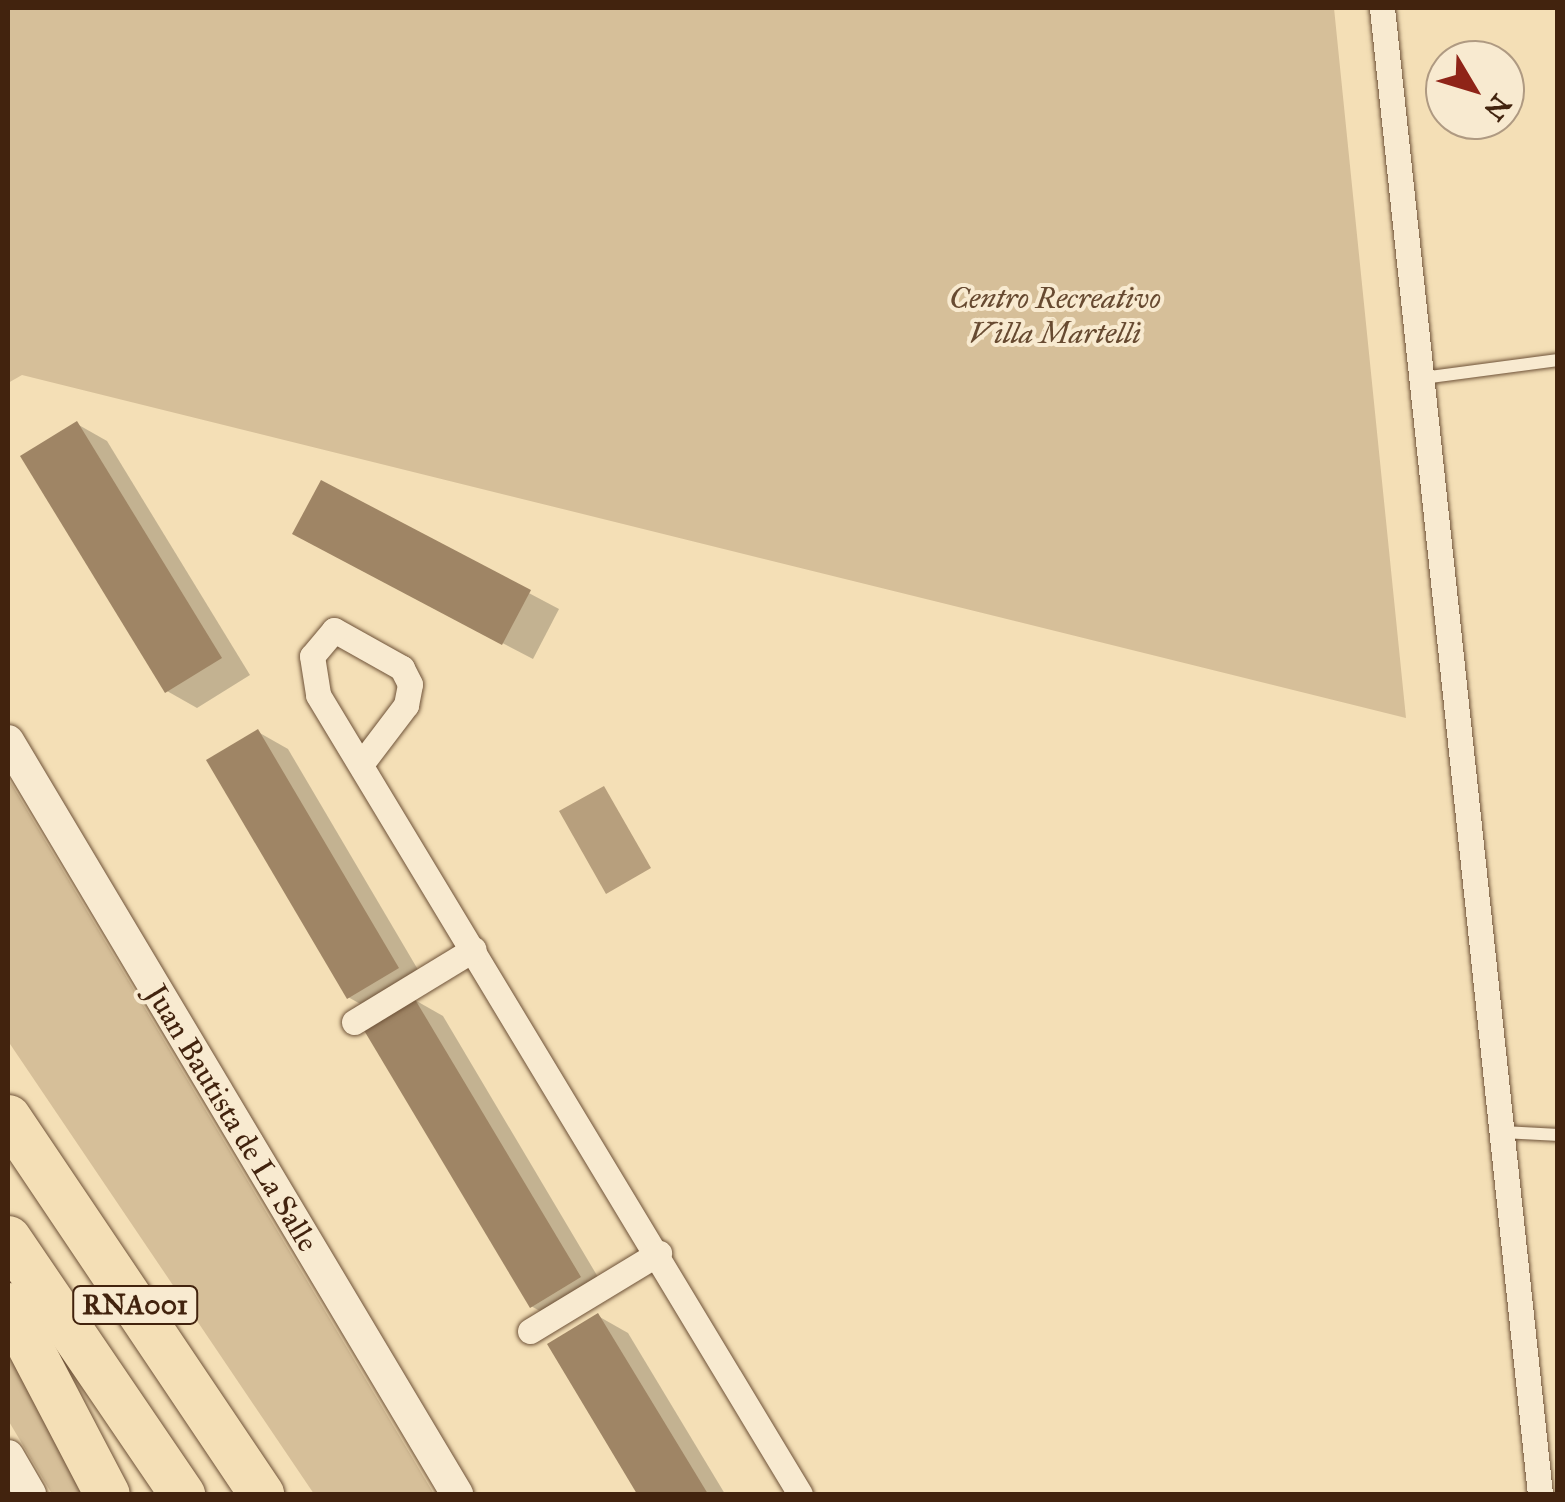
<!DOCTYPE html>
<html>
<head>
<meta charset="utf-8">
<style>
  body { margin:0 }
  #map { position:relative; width:1565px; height:1502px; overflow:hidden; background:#f4dfb6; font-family:"IM FELL Great Primer",serif }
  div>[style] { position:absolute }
  .green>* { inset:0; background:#d6bf99 }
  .water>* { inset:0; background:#b79f7d }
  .shadow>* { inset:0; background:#0003 }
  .building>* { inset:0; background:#9f8565 }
  .roads { filter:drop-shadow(0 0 2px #6e5238) drop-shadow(0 0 2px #6e5238) }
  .service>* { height:12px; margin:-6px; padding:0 6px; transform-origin:6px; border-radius:6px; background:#f8ead0 }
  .minor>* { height:25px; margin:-12.5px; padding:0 12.5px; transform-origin:12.5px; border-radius:12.5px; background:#f8ead0 }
  .tertiary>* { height:32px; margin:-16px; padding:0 16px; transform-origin:16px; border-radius:16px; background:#f8ead0 }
  .motorway>* { height:45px; margin:-22.5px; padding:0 22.5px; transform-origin:22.5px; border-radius:22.5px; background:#f4dfb6 }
  span { translate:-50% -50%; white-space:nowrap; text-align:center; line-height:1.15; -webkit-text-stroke:8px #f8ead0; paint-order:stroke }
  .shield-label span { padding:2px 8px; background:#f8ead0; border:2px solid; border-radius:8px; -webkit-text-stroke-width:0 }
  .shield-label { font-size:28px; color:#42230e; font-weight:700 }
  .park-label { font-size:30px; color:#674a31; font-style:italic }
  .street-label { font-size:30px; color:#42230e }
  .frame { position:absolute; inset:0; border:10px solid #42230e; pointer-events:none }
  .north { position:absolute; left:1425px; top:40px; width:100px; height:100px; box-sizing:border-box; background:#f8ead0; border:2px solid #af9a82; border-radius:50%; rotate:128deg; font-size:28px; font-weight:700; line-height:40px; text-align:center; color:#42230e }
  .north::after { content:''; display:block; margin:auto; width:35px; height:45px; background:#8f2418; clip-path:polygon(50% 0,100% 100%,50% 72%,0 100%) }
</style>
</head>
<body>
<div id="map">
  <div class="green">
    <i style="clip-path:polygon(8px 8px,1334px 8px,1406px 718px,22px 375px,8px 383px)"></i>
    <i style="clip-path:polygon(8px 778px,434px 1494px,314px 1494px,8px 1041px)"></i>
    <i style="clip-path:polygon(8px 1346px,84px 1494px,52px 1494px,8px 1420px)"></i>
  </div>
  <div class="water">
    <i style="clip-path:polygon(604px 786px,651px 868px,606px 894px,559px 811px)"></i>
  </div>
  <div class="shadow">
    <i style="clip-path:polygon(77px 424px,107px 441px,250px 675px,197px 708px,167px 691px)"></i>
    <i style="clip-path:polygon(322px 483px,559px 609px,533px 659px,325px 550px)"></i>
    <i style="clip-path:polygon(258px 732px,288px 749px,427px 985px,378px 1014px,348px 997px)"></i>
    <i style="clip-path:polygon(413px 999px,443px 1016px,608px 1294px,561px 1323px,531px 1306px)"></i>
    <i style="clip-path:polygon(598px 1316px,628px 1333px,725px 1494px,640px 1494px,551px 1345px)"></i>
  </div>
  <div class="building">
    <i style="clip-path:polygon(77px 421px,222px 658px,165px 693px,20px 456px)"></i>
    <i style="clip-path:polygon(321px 480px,531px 590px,502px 645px,292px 534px)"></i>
    <i style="clip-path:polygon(258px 729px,399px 968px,347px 999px,206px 760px)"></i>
    <i style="clip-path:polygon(413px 996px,581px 1277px,530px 1308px,362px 1027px)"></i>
    <i style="clip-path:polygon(598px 1313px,708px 1494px,637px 1494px,547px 1344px)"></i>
  </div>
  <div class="roads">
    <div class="service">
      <i style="left:1423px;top:378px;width:136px;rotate:-7.6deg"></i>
      <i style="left:1504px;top:1132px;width:54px;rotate:3.2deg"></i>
    </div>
    <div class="minor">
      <i style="left:1382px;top:8px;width:1494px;rotate:83.93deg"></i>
      <i style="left:362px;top:763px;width:73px;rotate:-52.8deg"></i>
      <i style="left:406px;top:705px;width:21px;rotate:-79deg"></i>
      <i style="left:410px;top:684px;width:18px;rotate:-117deg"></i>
      <i style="left:402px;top:668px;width:78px;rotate:-150.8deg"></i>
      <i style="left:334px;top:630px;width:34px;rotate:130deg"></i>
      <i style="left:312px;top:656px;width:39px;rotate:81deg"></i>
      <i style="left:318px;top:695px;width:933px;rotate:58.9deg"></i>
      <i style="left:354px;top:1022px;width:140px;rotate:-31.3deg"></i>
      <i style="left:530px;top:1331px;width:151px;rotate:-31.2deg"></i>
    </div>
    <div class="tertiary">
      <i style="left:8px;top:741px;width:877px;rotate:59.19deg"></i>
      <i style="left:8px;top:1456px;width:44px;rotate:59.9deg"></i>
    </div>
    <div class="motorway">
      <i style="left:8px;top:1117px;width:454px;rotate:56.1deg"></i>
      <i style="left:8px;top:1238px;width:310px;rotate:55.8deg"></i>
      <i style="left:8px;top:1305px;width:213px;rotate:62.4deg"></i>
    </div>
  </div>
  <div class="shield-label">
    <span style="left:135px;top:1305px">RNA001</span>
  </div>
  <div class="park-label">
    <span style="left:1055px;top:315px">Centro Recreativo<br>Villa Martelli</span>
  </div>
  <div class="street-label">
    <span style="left:232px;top:1118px;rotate:59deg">Juan Bautista de La Salle</span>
  </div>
  <div class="frame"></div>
  <div class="north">N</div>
</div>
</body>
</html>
